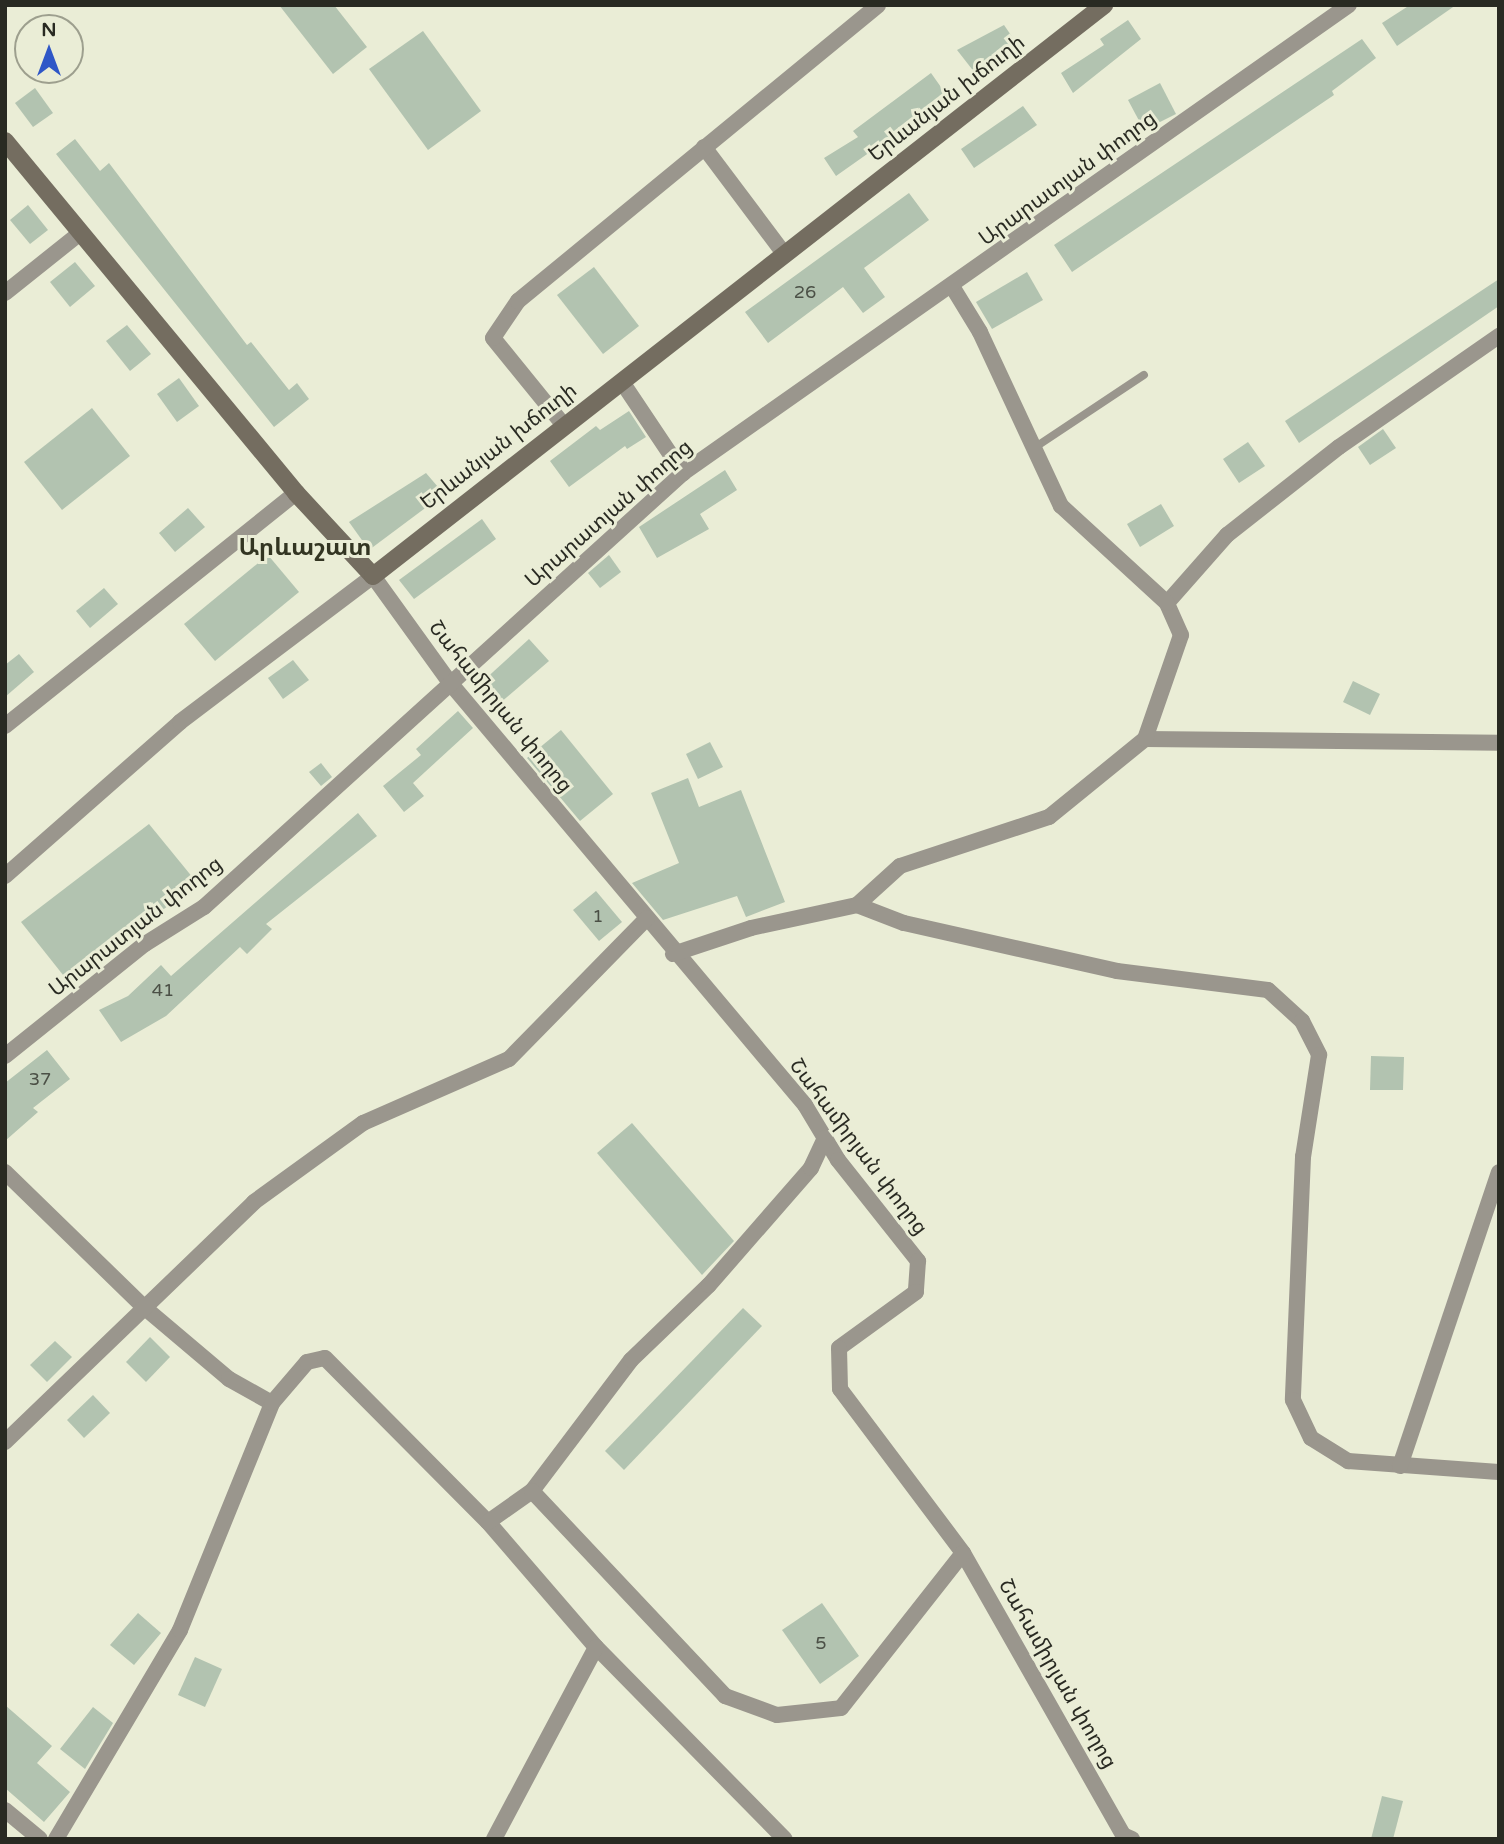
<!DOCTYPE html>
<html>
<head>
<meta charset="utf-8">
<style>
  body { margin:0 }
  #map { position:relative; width:1504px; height:1844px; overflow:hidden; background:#eaedd6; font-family:"Varela Round","Noto Sans Armenian",sans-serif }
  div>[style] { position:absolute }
  .building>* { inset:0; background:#b2c3b0 }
  .lane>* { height:8px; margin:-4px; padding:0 4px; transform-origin:4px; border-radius:4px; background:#9a968d }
  .street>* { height:16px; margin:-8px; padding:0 8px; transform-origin:8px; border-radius:8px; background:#9a968d }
  .secondary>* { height:18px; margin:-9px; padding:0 9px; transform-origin:9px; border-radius:9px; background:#746d60 }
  span { translate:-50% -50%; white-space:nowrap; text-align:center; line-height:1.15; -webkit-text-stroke:6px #eaedd6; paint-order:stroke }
  .number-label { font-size:18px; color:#4b5046 }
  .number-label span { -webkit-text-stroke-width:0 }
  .street-label { font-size:21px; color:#292a22 }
  .quarter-label { font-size:24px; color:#333522; font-weight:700 }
  .frame { position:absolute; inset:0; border:7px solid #292a22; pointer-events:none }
  .north { position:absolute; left:14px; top:14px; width:70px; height:70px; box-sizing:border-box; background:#eaedd6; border:2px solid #9d9f8e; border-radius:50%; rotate:0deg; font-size:19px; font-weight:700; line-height:28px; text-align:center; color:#292a22 }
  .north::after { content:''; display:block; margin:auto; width:24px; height:32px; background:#2f57c7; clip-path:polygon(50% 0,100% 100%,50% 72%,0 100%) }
</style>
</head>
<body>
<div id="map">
  <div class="building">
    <i style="clip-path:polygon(279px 5px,334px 5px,367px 47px,333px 74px)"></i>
    <i style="clip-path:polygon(1410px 5px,1456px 5px,1397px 46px,1382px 23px)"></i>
    <i style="clip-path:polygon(1128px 20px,1141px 39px,1073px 93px,1061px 73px,1104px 45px,1100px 39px)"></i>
    <i style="clip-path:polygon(1004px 25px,1017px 44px,975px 73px,957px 50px)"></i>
    <i style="clip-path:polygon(423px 31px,481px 111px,428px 150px,369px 69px)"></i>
    <i style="clip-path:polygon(1362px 39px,1376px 58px,1332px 91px,1334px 95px,1072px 272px,1054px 245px)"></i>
    <i style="clip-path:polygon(931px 73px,948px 97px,836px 176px,824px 158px,858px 137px,853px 131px)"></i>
    <i style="clip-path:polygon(1160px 83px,1176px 114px,1144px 130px,1128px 100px)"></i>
    <i style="clip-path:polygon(35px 88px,53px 113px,33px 127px,15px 103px)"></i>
    <i style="clip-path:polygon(1023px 106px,1037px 125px,974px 168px,961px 149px)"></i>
    <i style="clip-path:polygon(75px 139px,100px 171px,109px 163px,247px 345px,251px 342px,289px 390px,297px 383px,309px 399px,274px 427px,56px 154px)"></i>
    <i style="clip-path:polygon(909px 193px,929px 220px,864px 268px,885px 297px,863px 313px,843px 287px,768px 343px,745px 312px)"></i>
    <i style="clip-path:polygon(28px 205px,48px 230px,30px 244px,10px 220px)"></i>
    <i style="clip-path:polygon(75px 262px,95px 286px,70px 307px,50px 282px)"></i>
    <i style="clip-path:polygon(594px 267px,639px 326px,603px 354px,557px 295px)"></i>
    <i style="clip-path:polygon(1027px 272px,1043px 300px,992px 329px,976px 302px)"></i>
    <i style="clip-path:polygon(1499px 279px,1499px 306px,1299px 443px,1285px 421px)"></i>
    <i style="clip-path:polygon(127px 325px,151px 354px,130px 371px,106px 341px)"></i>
    <i style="clip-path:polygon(179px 378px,199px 406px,177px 422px,157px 394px)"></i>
    <i style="clip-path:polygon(92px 408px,130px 456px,62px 510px,24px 462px)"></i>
    <i style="clip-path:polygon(629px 411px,646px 437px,627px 449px,625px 446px,569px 487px,550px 461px,596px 426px,600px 430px)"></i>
    <i style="clip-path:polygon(1383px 429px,1396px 448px,1370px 465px,1358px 447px)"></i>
    <i style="clip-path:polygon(1248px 442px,1265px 466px,1239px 483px,1223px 459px)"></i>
    <i style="clip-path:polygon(725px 470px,737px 490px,700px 514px,709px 529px,657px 558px,639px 527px)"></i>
    <i style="clip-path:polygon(426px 473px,444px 494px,369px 550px,349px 522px)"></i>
    <i style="clip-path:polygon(1161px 504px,1174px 526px,1140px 547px,1127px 524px)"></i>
    <i style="clip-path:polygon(188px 508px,205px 527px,175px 552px,159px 533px)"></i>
    <i style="clip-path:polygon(482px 519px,496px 539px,414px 599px,399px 580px)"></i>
    <i style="clip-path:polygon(268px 555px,299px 592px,215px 661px,184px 624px)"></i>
    <i style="clip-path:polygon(609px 555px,621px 572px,600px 588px,588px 573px)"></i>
    <i style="clip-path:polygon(104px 588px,118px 604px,90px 628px,76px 611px)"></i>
    <i style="clip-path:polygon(529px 639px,549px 661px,500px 703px,482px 682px)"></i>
    <i style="clip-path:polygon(19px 654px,34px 672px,5px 697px,5px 665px)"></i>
    <i style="clip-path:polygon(293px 660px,309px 680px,283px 699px,268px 678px)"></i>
    <i style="clip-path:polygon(1353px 681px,1380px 694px,1370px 715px,1343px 702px)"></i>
    <i style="clip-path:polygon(458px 711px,473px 728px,413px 783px,424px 796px,404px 812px,383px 786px,421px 755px,416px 749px)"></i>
    <i style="clip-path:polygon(561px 730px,613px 794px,580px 821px,527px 758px)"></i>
    <i style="clip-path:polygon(710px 742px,723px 767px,698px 779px,686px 754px)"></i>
    <i style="clip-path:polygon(321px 763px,332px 777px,321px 786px,309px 772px)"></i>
    <i style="clip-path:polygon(688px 778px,699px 807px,741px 790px,785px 902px,746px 917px,737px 896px,663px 920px,632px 883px,679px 863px,651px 793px)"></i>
    <i style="clip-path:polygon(358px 813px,377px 836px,266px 924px,272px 929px,247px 954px,240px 947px,166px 1016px,121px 1042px,99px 1010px,128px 996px,161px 965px,171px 976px)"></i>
    <i style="clip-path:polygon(149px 824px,198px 884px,67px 980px,21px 922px)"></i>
    <i style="clip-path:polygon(596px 891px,622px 922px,599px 941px,573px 910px)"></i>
    <i style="clip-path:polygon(47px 1050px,70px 1079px,33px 1108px,38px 1112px,5px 1141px,5px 1083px)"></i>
    <i style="clip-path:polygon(1371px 1056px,1404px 1057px,1403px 1090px,1370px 1090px)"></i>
    <i style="clip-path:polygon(632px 1123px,734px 1241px,702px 1275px,597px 1153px)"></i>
    <i style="clip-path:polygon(743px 1308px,762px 1326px,624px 1470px,605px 1451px)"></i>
    <i style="clip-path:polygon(150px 1337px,170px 1357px,146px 1382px,126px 1362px)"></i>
    <i style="clip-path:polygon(55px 1341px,72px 1357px,47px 1382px,30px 1365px)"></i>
    <i style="clip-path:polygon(93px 1395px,110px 1413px,84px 1438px,67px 1420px)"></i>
    <i style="clip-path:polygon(822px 1603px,859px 1656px,820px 1684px,782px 1630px)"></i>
    <i style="clip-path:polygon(138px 1613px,161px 1633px,134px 1665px,110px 1645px)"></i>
    <i style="clip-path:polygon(195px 1657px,222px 1669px,205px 1707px,178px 1695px)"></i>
    <i style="clip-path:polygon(5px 1705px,52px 1746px,37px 1763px,70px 1792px,44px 1822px,5px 1788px)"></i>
    <i style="clip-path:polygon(93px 1707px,113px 1723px,85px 1769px,60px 1749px)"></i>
    <i style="clip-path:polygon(1382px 1796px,1403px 1801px,1393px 1839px,1371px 1839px)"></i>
  </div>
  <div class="lane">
    <i style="left:1034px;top:448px;width:132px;rotate:-33.6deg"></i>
  </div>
  <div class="street">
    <i style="left:704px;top:147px;width:135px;rotate:53.1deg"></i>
    <i style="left:5px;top:293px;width:95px;rotate:-38.6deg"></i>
    <i style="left:622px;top:382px;width:110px;rotate:56.2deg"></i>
    <i style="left:562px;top:423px;width:109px;rotate:-129.1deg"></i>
    <i style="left:493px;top:338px;width:45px;rotate:-56deg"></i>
    <i style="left:518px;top:301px;width:466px;rotate:-39.4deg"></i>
    <i style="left:1167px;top:603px;width:91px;rotate:-48.6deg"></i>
    <i style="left:1227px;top:535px;width:142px;rotate:-38.2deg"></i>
    <i style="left:1339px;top:447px;width:195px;rotate:-34.8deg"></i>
    <i style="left:5px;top:726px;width:373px;rotate:-38.7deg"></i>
    <i style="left:1145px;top:739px;width:354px;rotate:0.6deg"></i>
    <i style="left:5px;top:876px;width:233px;rotate:-41.3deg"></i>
    <i style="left:180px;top:722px;width:242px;rotate:-37.1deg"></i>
    <i style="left:373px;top:576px;width:133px;rotate:54.2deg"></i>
    <i style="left:451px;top:684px;width:550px;rotate:49.94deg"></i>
    <i style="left:805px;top:1105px;width:64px;rotate:59deg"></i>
    <i style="left:838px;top:1160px;width:129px;rotate:51.6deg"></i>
    <i style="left:918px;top:1261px;width:31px;rotate:94deg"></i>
    <i style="left:916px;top:1292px;width:95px;rotate:144deg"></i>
    <i style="left:839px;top:1348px;width:41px;rotate:88.6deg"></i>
    <i style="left:840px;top:1389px;width:205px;rotate:53.1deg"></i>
    <i style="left:963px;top:1553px;width:324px;rotate:60.4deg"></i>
    <i style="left:1123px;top:1835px;width:10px;rotate:24deg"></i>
    <i style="left:857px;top:905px;width:50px;rotate:21deg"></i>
    <i style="left:904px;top:923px;width:218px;rotate:12.7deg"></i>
    <i style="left:1117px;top:971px;width:152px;rotate:7.2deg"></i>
    <i style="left:1268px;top:990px;width:46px;rotate:42.4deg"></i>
    <i style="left:1302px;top:1021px;width:38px;rotate:63deg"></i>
    <i style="left:1319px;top:1055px;width:103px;rotate:98.9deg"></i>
    <i style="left:1303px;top:1157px;width:243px;rotate:92.4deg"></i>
    <i style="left:1293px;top:1400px;width:42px;rotate:64.7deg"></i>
    <i style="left:1311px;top:1438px;width:44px;rotate:31.9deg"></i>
    <i style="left:1348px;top:1461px;width:151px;rotate:4.2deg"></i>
    <i style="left:673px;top:954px;width:82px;rotate:-18.4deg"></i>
    <i style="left:751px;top:928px;width:108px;rotate:-12.2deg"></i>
    <i style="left:857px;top:905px;width:58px;rotate:-42.2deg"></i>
    <i style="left:900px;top:866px;width:157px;rotate:-18.2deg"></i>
    <i style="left:1049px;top:817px;width:124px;rotate:-39.1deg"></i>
    <i style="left:1145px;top:739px;width:110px;rotate:-70.9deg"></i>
    <i style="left:1181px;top:635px;width:35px;rotate:-114deg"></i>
    <i style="left:1167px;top:603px;width:144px;rotate:-137.5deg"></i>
    <i style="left:1061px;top:506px;width:192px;rotate:-115deg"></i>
    <i style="left:980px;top:332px;width:52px;rotate:-121.5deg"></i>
    <i style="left:5px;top:1056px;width:179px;rotate:-38.7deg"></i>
    <i style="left:145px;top:944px;width:70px;rotate:-32.1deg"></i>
    <i style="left:204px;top:907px;width:646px;rotate:-42.18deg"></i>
    <i style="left:683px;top:473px;width:814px;rotate:-35.1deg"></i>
    <i style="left:5px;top:1172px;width:195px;rotate:44.2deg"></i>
    <i style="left:145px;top:1308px;width:110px;rotate:40.2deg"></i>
    <i style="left:229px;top:1379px;width:49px;rotate:29.2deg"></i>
    <i style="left:5px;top:1442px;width:346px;rotate:-43.9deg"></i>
    <i style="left:254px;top:1202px;width:135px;rotate:-35.9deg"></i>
    <i style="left:363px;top:1123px;width:159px;rotate:-23.7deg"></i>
    <i style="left:509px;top:1059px;width:197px;rotate:-45.6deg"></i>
    <i style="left:1400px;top:1466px;width:310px;rotate:-71.4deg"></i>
    <i style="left:532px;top:1491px;width:164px;rotate:-52.9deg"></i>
    <i style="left:631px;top:1360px;width:108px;rotate:-43.9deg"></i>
    <i style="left:709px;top:1285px;width:155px;rotate:-48.9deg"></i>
    <i style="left:811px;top:1168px;width:33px;rotate:-65deg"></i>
    <i style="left:488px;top:1522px;width:165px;rotate:49.2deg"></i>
    <i style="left:596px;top:1647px;width:269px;rotate:45.5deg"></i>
    <i style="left:5px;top:1810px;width:45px;rotate:39.6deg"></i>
    <i style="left:56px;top:1839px;width:243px;rotate:-59.3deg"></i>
    <i style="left:180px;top:1630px;width:245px;rotate:-67.9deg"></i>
    <i style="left:272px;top:1403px;width:54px;rotate:-49.5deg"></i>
    <i style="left:307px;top:1362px;width:18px;rotate:-13deg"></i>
    <i style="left:325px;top:1358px;width:231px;rotate:45.2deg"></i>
    <i style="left:488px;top:1522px;width:54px;rotate:-35.2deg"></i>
    <i style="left:532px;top:1491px;width:282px;rotate:46.7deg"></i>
    <i style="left:725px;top:1696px;width:55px;rotate:20.1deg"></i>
    <i style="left:777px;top:1715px;width:64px;rotate:-6.2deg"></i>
    <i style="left:841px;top:1708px;width:197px;rotate:-51.8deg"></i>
    <i style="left:494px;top:1839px;width:217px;rotate:-62deg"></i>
  </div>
  <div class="secondary">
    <i style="left:5px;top:141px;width:457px;rotate:50.4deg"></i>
    <i style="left:296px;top:493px;width:113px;rotate:47.1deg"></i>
    <i style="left:373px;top:576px;width:928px;rotate:-37.99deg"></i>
  </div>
  <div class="number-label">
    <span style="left:805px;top:292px">26</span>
    <span style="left:598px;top:916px">1</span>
    <span style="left:163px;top:990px">41</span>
    <span style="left:40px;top:1079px">37</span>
    <span style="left:821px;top:1643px">5</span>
  </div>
  <div class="street-label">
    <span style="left:947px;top:99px;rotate:-38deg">Երևանյան խճուղի</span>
    <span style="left:1068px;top:179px;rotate:-36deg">Արարատյան փողոց</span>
    <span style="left:499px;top:447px;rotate:-38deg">Երևանյան խճուղի</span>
    <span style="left:609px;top:514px;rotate:-41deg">Արարատյան փողոց</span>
    <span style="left:500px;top:707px;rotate:51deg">Շահամիրյան փողոց</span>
    <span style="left:136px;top:927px;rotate:-38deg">Արարատյան փողոց</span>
    <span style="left:858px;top:1147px;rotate:53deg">Շահամիրյան փողոց</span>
    <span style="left:1057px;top:1674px;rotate:60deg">Շահամիրյան փողոց</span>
  </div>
  <div class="quarter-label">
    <span style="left:305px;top:548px">Արևաշատ</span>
  </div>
  <div class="frame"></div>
  <div class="north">N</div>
</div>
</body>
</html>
